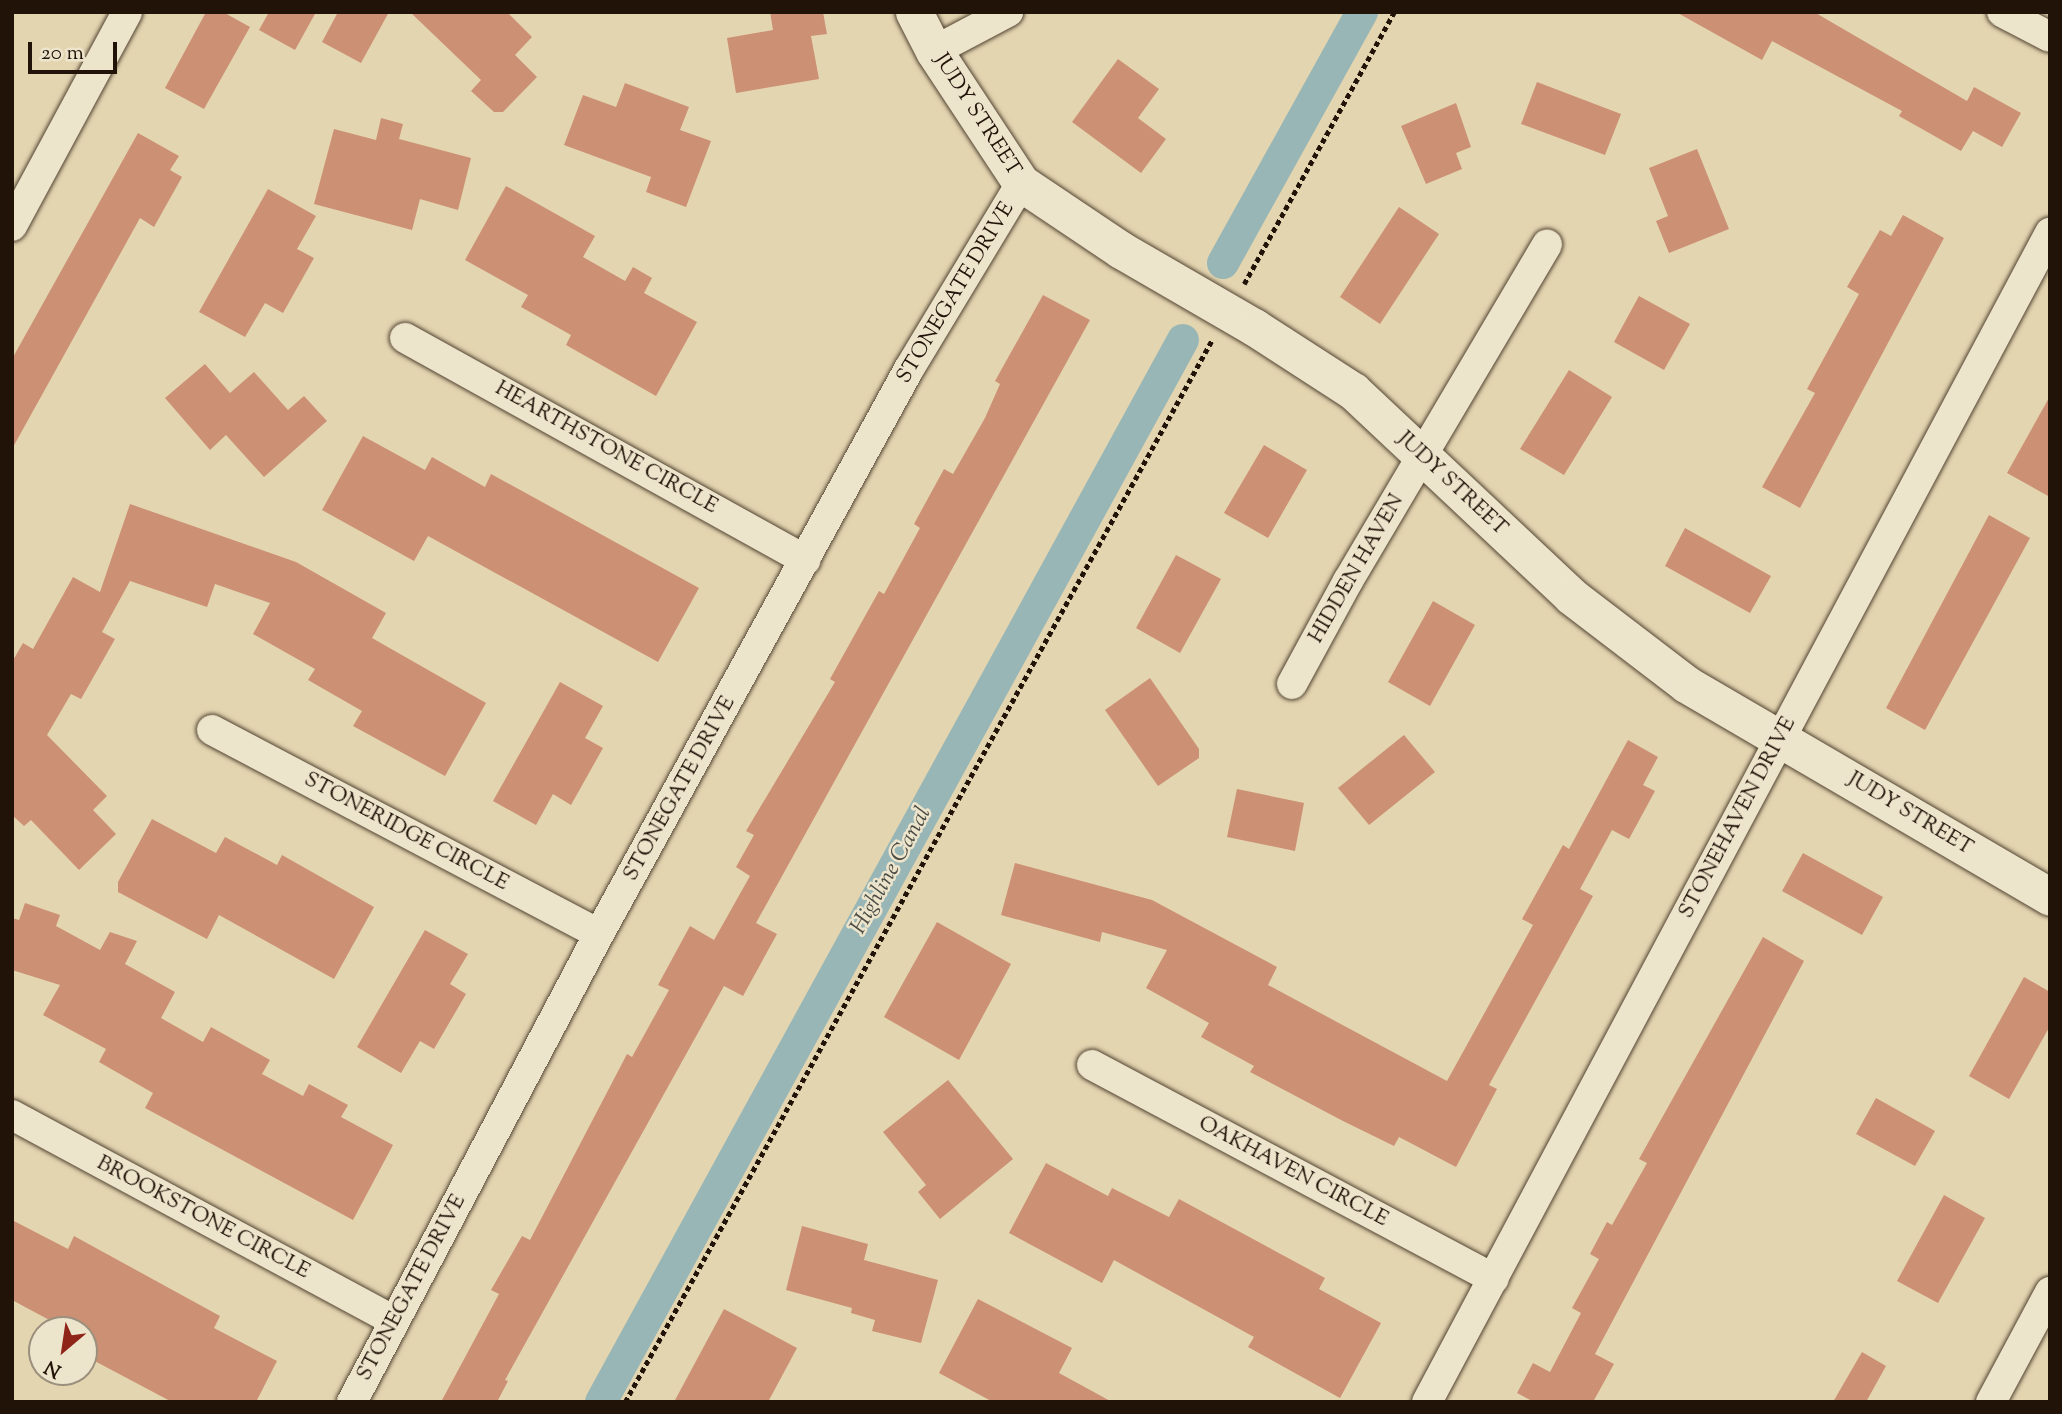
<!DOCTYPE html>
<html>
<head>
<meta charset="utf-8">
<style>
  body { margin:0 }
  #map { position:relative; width:2062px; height:1414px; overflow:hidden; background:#e4d5b1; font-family:"Sorts Mill Goudy",serif }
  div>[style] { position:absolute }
  .canal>* { height:32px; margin:-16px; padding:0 16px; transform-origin:16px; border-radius:16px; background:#98b6b5 }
  .building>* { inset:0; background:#cc9074 }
  .path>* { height:4.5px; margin-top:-2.25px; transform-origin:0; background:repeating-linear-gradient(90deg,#211308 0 5px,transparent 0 8.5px) }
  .roads { filter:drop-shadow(0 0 2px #524432) drop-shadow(0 0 2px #524432) }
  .minor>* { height:30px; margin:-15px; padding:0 15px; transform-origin:15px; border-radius:15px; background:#ede4cc }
  .tertiary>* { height:37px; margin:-18.5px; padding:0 18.5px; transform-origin:18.5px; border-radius:18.5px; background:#ede4cc }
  span { translate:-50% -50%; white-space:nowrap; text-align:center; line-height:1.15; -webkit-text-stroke:5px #ede4cc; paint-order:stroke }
  .street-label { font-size:21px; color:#211308 }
  .water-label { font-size:23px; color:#4b4c45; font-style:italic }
  .frame { position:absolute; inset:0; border:14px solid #211308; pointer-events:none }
  .north { position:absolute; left:28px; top:1316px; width:70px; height:70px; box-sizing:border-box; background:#ede4cc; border:2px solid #9b907e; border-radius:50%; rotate:209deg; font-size:19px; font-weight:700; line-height:28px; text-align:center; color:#211308 }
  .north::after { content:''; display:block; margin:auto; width:24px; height:32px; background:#8f2418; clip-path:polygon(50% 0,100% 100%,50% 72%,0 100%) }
  .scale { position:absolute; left:28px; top:42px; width:89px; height:32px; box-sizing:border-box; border:4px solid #211308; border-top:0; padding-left:9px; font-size:21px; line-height:24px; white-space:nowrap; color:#211308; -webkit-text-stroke:5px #ede4cc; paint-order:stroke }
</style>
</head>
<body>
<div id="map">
  <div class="canal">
    <i style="left:1223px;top:263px;width:287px;rotate:-61deg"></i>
    <i style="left:601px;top:1402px;width:1211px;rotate:-61.28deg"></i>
  </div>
  <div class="building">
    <i style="clip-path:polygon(206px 12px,223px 12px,250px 27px,204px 109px,165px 88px)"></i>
    <i style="clip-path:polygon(269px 12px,316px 12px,295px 50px,259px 30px)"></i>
    <i style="clip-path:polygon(338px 12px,389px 12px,361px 63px,322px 42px)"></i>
    <i style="clip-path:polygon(410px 12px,507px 12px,532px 37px,515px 55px,537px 77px,503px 112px,494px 112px,471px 91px,481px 80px)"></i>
    <i style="clip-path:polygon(770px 12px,823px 12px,827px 34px,811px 36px,819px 79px,736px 93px,727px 38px,773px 30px)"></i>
    <i style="clip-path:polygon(1676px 12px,1814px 12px,1967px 101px,1974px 87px,2021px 113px,2002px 147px,1973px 131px,1961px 151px,1899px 116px,1902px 111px,1772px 41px,1762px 60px)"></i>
    <i style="clip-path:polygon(1118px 59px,1159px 89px,1138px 118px,1166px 139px,1141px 173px,1072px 122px)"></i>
    <i style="clip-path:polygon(1537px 82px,1621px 114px,1605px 155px,1521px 124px)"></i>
    <i style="clip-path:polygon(625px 83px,689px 107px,680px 130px,711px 141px,686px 207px,646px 192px,651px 177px,564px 145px,583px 95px,616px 107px)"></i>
    <i style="clip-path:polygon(1456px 103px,1471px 147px,1456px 153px,1462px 169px,1426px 184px,1401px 126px)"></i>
    <i style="clip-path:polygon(381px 118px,403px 124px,399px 139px,471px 158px,458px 210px,420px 199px,412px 230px,314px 204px,334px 129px,376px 140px)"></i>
    <i style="clip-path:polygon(138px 133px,179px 156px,170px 170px,182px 177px,154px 227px,140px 218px,12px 449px,12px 359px)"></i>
    <i style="clip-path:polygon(1697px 149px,1729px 229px,1669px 253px,1656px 221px,1668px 216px,1649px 168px)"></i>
    <i style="clip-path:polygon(506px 186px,595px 236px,583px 257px,625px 281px,633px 267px,652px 278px,644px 293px,697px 322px,656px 396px,566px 345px,571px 335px,521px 307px,528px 295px,465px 260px)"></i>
    <i style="clip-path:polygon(268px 189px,316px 216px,297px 249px,314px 258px,283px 313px,265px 303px,245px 337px,199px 312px)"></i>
    <i style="clip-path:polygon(1399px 207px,1439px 234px,1380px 324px,1340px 297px)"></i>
    <i style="clip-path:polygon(1903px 215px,1944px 238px,1800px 508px,1762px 487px,1815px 393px,1807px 389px,1859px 294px,1847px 287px,1880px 230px,1891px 236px)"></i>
    <i style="clip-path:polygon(1043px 295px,1090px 320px,756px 923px,777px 934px,743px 996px,724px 986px,505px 1380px,508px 1381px,497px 1402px,441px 1402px,499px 1294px,491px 1290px,522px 1236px,530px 1240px,627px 1054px,632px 1057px,669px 990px,658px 985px,690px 926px,714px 940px,750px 876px,736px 867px,754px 835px,746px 831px,835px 682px,830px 679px,879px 591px,884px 594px,920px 528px,914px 524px,944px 469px,953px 474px,985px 418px,1000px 384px,995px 381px)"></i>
    <i style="clip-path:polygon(1639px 296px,1690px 324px,1664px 370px,1614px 342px)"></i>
    <i style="clip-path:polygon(205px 364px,230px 393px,254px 372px,288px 410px,304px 396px,327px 421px,264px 477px,226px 435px,210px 450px,165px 398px)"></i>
    <i style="clip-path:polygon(1569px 370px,1612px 397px,1564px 475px,1520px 449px)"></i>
    <i style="clip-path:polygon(2050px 396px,2050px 497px,2007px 473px)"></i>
    <i style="clip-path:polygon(363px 436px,425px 470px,432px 457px,485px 487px,491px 474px,699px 588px,658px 662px,428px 536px,414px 561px,322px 510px)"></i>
    <i style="clip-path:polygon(1264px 445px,1307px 470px,1268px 538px,1224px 513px)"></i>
    <i style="clip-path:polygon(130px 504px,296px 562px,386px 613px,372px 638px,486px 703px,445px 776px,353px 726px,362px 711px,308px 680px,315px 669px,253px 634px,270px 603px,215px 584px,207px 607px,130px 581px,102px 632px,115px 639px,81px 699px,71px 694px,47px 735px,107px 796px,93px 810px,116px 834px,79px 870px,31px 820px,24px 826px,12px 815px,12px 662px,23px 643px,33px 649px,73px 577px,100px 592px)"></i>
    <i style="clip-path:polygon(1989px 515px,2030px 538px,1925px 730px,1886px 708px)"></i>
    <i style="clip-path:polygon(1685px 528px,1771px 576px,1750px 613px,1665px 566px)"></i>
    <i style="clip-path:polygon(1176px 555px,1221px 579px,1180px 653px,1136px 628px)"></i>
    <i style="clip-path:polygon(1433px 601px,1475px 625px,1430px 706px,1388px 682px)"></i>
    <i style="clip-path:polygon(1150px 678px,1199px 749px,1199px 758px,1158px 786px,1105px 710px)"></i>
    <i style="clip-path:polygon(560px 682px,603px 706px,585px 738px,603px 748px,571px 805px,553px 794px,536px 825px,493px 801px)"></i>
    <i style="clip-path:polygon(1404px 735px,1435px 772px,1369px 825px,1338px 788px)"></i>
    <i style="clip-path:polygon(1628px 740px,1658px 757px,1643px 785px,1655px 791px,1629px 839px,1612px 830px,1580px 889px,1593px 896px,1489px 1085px,1497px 1089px,1456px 1167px,1399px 1137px,1394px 1146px,1343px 1121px,1250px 1072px,1254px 1066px,1201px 1037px,1209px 1023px,1146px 988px,1167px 950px,1102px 932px,1100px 942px,1001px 915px,1015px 863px,1152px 900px,1277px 967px,1268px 985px,1447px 1081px,1533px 925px,1522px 919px,1563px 845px,1569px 849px)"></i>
    <i style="clip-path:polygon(1237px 789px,1304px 803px,1295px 851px,1227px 837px)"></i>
    <i style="clip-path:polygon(152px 819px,216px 853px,225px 837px,277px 865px,282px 855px,374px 907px,334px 979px,219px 915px,207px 939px,118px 892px,118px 882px)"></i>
    <i style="clip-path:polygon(1803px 853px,1883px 897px,1862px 935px,1782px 891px)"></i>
    <i style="clip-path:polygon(25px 903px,60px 915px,56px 926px,100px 950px,110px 932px,137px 941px,125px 964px,175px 992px,161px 1018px,203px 1042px,211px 1027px,270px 1060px,262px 1074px,303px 1096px,309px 1084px,348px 1105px,341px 1117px,393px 1145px,353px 1220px,145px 1108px,153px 1093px,99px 1062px,106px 1049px,43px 1015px,60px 985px,12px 970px,12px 918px,19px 920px)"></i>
    <i style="clip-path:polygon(937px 922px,1011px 964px,959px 1060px,884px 1017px)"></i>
    <i style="clip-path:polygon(425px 930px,468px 954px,450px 984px,466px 994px,434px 1049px,420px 1041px,401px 1073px,357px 1047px)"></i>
    <i style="clip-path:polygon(1763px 937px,1804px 961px,1595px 1354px,1614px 1364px,1593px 1402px,1534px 1402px,1517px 1393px,1533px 1363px,1550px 1372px,1581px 1313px,1572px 1308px,1599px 1259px,1590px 1254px,1607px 1222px,1612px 1225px,1647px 1163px,1639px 1159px)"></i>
    <i style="clip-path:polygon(2024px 977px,2050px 992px,2050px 1026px,2009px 1099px,1969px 1076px)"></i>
    <i style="clip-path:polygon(948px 1080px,1013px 1159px,940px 1219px,918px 1192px,926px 1185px,883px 1132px)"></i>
    <i style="clip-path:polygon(1876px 1098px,1935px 1131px,1915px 1166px,1856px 1134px)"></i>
    <i style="clip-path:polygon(1046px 1163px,1108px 1196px,1112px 1188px,1169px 1217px,1179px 1199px,1325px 1278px,1319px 1289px,1381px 1323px,1340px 1398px,1248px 1347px,1254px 1337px,1114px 1260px,1102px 1283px,1009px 1233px)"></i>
    <i style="clip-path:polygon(1944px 1195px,1985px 1218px,1938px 1303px,1897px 1281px)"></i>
    <i style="clip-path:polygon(12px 1220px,68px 1249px,74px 1236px,220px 1316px,214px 1328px,277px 1361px,256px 1402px,172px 1402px,89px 1358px,96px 1345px,84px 1338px,84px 1330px,68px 1330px,12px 1300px)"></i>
    <i style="clip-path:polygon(802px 1226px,868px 1244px,864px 1260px,938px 1280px,921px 1343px,872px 1331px,875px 1320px,851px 1313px,852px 1308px,786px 1290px)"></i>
    <i style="clip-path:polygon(978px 1299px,1072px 1348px,1059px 1373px,1112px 1402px,993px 1402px,939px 1373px)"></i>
    <i style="clip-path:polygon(724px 1309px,797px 1348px,768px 1402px,674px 1402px)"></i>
    <i style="clip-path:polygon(1862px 1352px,1886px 1366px,1866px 1402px,1833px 1402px)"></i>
  </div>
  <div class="path">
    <i style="left:1244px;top:284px;width:311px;rotate:-61.1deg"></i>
    <i style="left:625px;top:1402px;width:1213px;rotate:-61.07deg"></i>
  </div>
  <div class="roads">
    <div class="minor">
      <i style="left:2002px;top:12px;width:54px;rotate:27.5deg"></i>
      <i style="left:934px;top:51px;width:84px;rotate:-27.8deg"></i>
      <i style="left:12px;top:226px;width:243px;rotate:-61.7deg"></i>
      <i style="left:405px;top:338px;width:458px;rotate:29deg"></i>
      <i style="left:1292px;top:684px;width:117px;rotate:-61.5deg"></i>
      <i style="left:1348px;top:581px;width:391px;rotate:-59.4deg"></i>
      <i style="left:212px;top:730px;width:437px;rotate:27.8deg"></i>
      <i style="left:1092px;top:1065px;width:455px;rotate:28deg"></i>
      <i style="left:12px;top:1115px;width:434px;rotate:28.3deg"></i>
      <i style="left:352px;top:1402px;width:529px;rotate:-62.18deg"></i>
      <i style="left:599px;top:934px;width:644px;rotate:-61.25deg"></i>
      <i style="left:909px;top:369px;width:217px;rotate:-58.9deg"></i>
      <i style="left:1427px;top:1402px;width:1325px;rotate:-61.95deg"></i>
      <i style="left:1991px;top:1402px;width:125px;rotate:-61.8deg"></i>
    </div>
    <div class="tertiary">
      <i style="left:914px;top:12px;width:44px;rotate:62.9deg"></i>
      <i style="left:934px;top:51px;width:158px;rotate:56.6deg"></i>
      <i style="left:1021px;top:183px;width:120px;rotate:33.8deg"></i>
      <i style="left:1121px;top:250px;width:154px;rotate:30.1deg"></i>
      <i style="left:1254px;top:327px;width:118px;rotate:32.9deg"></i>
      <i style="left:1353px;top:391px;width:299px;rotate:43.2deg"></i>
      <i style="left:1571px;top:596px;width:145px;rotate:37.4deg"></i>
      <i style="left:1686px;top:684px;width:422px;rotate:30.3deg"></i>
    </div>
  </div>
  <div class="street-label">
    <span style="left:977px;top:115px;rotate:57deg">JUDY STREET</span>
    <span style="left:956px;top:293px;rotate:-59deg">STONEGATE DRIVE</span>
    <span style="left:606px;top:448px;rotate:29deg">HEARTHSTONE CIRCLE</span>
    <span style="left:1452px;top:484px;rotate:43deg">JUDY STREET</span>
    <span style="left:1357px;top:569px;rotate:-60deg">HIDDEN HAVEN</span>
    <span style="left:680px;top:789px;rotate:-61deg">STONEGATE DRIVE</span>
    <span style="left:1910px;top:814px;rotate:31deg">JUDY STREET</span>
    <span style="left:1738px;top:818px;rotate:-62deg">STONEHAVEN DRIVE</span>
    <span style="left:406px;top:832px;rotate:28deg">STONERIDGE CIRCLE</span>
    <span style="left:1293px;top:1172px;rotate:28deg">OAKHAVEN CIRCLE</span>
    <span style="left:203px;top:1218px;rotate:28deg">BROOKSTONE CIRCLE</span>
    <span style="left:412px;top:1288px;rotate:-62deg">STONEGATE DRIVE</span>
  </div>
  <div class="water-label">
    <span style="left:892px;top:871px;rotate:-61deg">Highline Canal</span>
  </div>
  <div class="frame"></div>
  <div class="north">N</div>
  <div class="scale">20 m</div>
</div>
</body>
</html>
